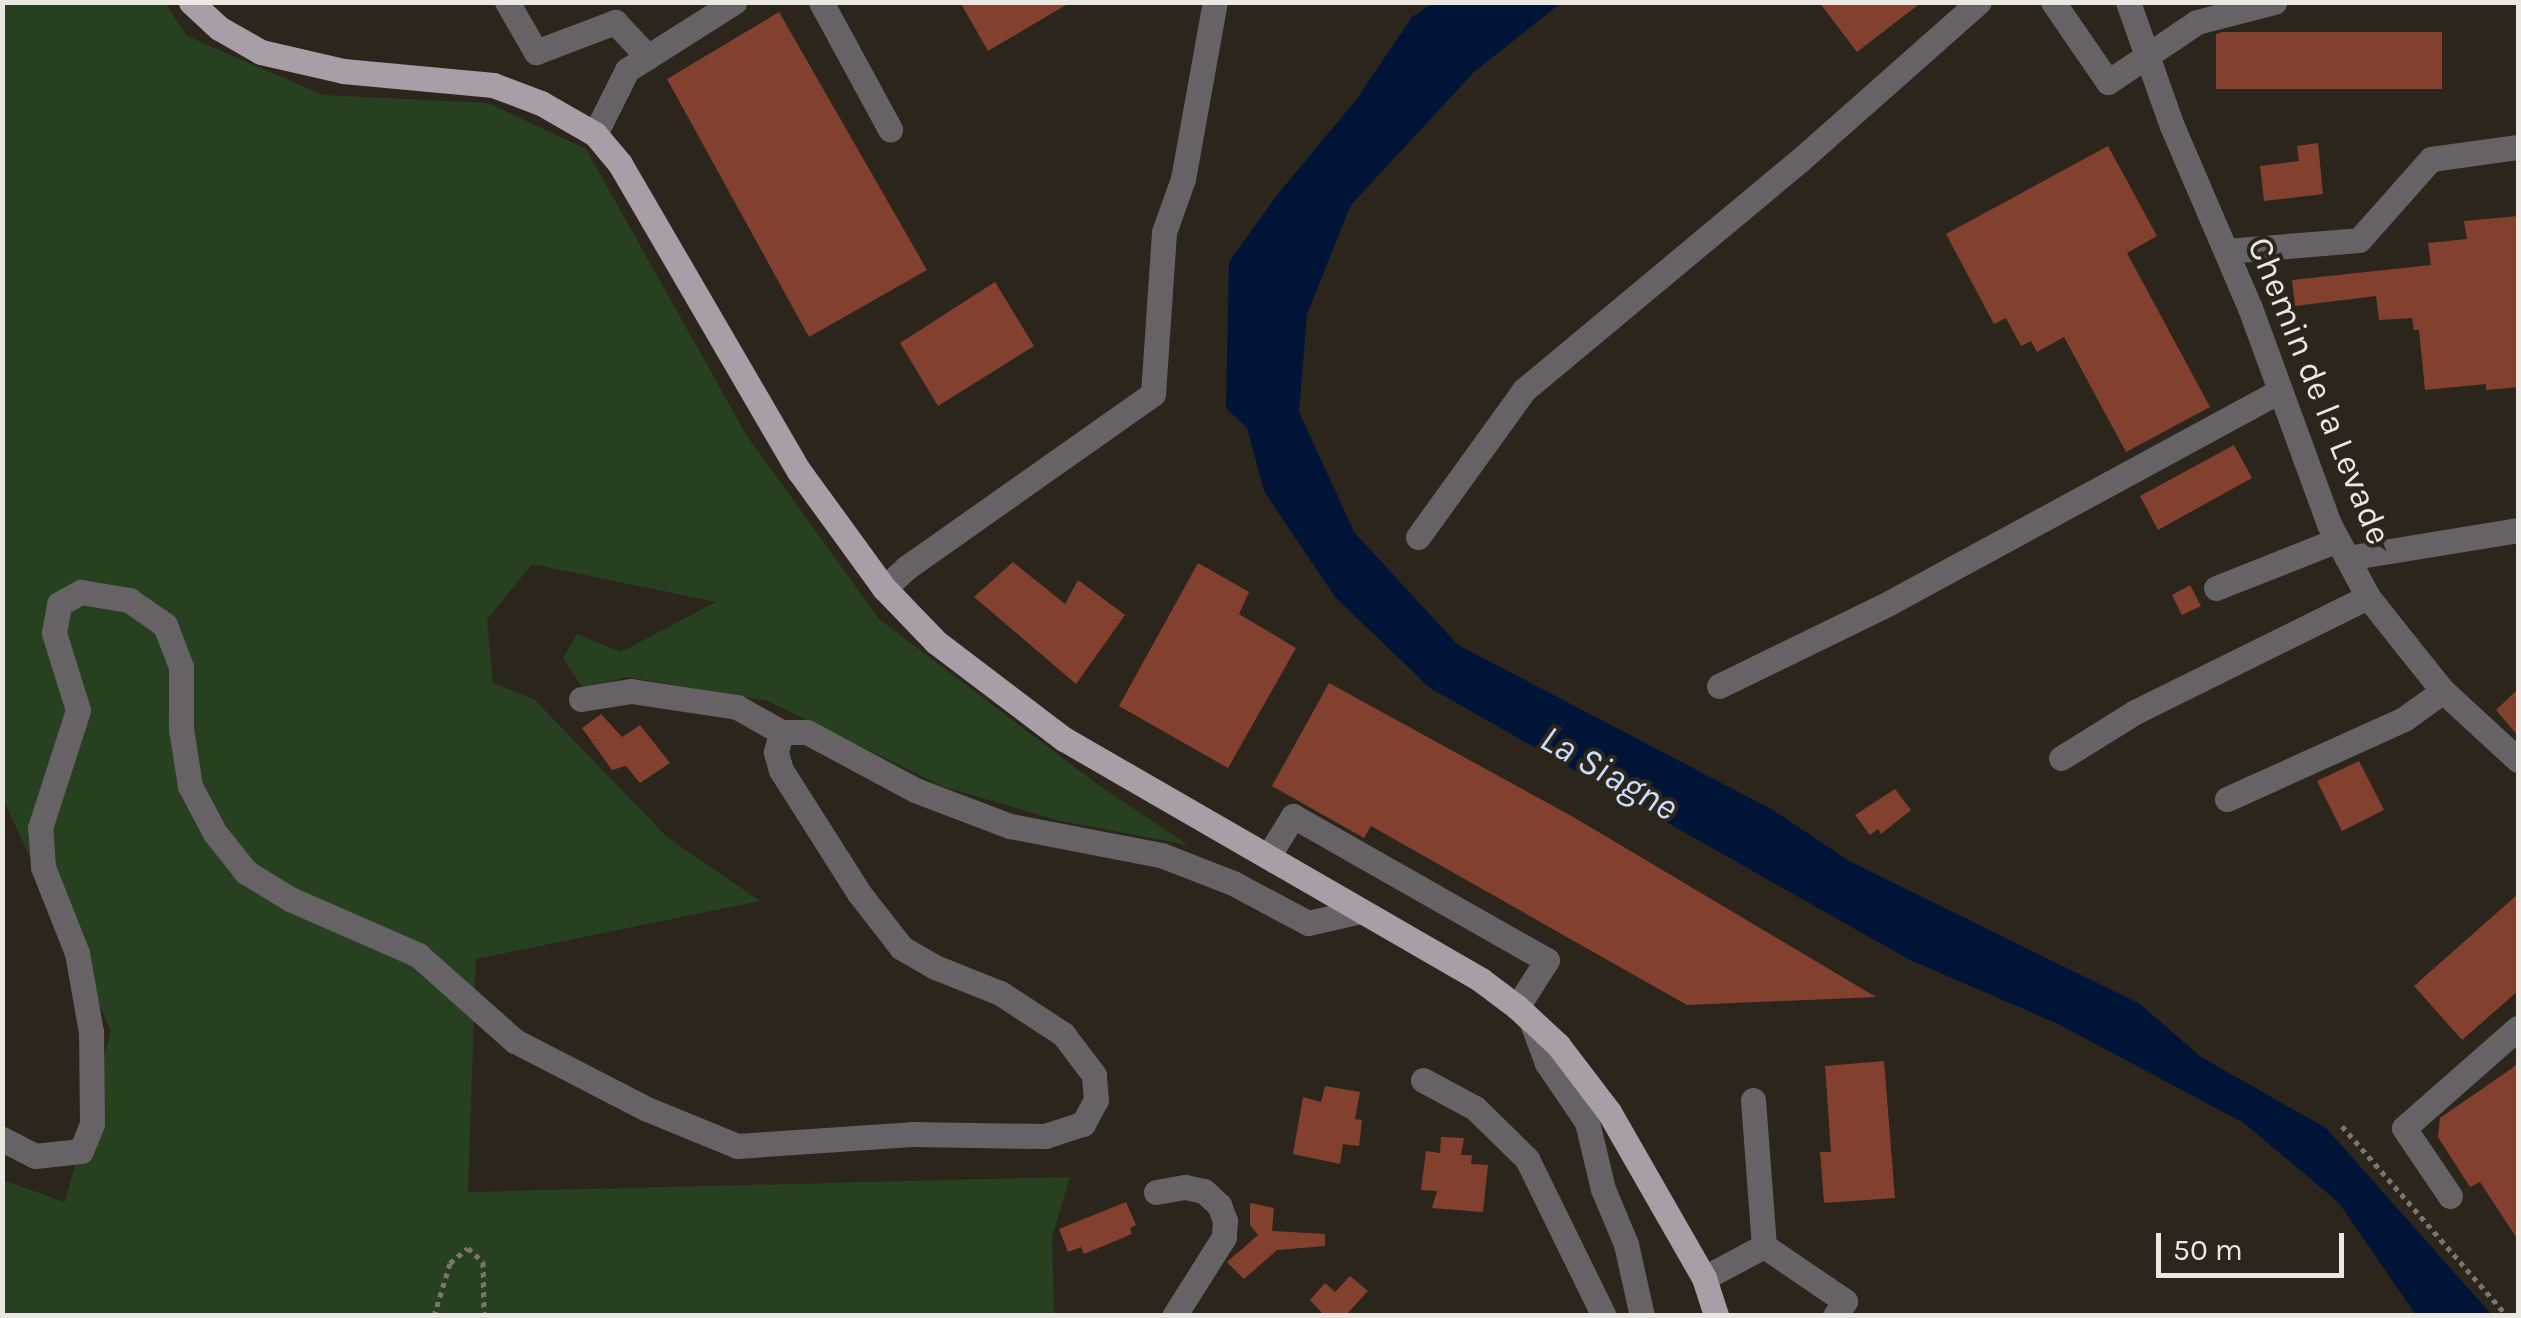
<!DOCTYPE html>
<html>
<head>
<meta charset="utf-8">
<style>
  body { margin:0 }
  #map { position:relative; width:2521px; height:1318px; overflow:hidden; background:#2b251c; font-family:Karla,sans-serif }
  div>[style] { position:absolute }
  .green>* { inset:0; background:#274020 }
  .water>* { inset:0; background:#001438 }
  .building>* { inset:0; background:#83402f }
  .path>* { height:5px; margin-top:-2.5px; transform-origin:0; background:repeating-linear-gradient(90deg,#7a756d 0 5px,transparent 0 10px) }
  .minor>* { height:25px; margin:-12.5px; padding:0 12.5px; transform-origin:12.5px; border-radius:12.5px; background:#666266 }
  .major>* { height:25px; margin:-12.5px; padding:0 12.5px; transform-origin:12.5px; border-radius:12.5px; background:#a79ea7 }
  span { translate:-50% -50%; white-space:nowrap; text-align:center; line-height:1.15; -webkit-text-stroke:8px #2b251c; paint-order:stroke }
  .street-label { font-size:35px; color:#ebe7e1 }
  .water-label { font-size:38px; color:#c7defe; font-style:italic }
  .frame { position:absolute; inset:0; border:5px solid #ebe7e1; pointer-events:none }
  .scale { position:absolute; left:2156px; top:1233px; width:188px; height:45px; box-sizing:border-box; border:5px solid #ebe7e1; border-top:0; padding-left:12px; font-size:30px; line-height:35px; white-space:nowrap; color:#ebe7e1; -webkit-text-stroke:8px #2b251c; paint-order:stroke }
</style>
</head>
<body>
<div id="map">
  <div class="green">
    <i style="clip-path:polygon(3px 3px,165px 3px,187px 36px,323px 95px,488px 103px,586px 149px,747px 436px,879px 619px,1098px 785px,1188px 845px,1056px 820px,942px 786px,768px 701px,627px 677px,583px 689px,563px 658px,577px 634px,621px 652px,716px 602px,532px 564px,487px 620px,493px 683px,535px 700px,667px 837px,760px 901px,476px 959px,468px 1192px,1070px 1177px,1052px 1237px,1054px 1315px,3px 1315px,2px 1180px,65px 1202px,111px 1031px,3px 799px)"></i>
  </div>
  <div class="water">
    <i style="clip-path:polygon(1433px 3px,1561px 3px,1474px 72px,1351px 205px,1307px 314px,1299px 412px,1354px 532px,1458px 645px,1773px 810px,1849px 861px,2140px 1004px,2201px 1057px,2326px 1128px,2492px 1315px,2416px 1315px,2339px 1203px,2244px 1123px,2058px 1024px,1908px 959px,1430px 688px,1335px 597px,1264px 491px,1247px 428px,1226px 408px,1229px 262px,1277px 195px,1356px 100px,1412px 17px)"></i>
  </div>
  <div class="building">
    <i style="clip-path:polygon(960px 2px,1071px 2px,988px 51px)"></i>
    <i style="clip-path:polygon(1819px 2px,1922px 2px,1857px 52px)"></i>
    <i style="clip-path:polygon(779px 12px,927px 270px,809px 337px,667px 79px)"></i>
    <i style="clip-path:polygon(2222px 32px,2442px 32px,2442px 89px,2216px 89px,2216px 34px)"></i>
    <i style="clip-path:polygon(2318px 143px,2323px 194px,2264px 201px,2260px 166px,2299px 161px,2297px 146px)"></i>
    <i style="clip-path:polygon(2108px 146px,2157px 236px,2127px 253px,2210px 407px,2126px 452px,2064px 337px,2037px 352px,2031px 341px,2021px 346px,2006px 318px,1994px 324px,1946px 234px)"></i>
    <i style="clip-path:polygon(2518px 216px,2518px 387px,2486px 390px,2486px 384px,2425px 390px,2419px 330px,2414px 330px,2412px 318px,2379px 320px,2376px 296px,2295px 306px,2292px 280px,2431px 265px,2428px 243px,2467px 239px,2464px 221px)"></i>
    <i style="clip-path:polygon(995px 282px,1034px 346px,938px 406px,900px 343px)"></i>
    <i style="clip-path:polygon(2234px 445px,2252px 478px,2158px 530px,2140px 496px)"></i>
    <i style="clip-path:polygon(1013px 562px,1065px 604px,1078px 580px,1125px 615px,1076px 684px,974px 597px)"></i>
    <i style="clip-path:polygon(1198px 563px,1249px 592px,1239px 614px,1296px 648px,1228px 768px,1119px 706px)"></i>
    <i style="clip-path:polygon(2190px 585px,2201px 606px,2182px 615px,2172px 595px)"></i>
    <i style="clip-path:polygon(1329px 683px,1575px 818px,1876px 997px,1687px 1005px,1371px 826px,1364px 838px,1272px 786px)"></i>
    <i style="clip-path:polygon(2518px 689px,2518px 736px,2496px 710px)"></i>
    <i style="clip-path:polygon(601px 714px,622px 737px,640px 725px,670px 763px,640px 783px,626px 766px,612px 770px,582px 728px)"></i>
    <i style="clip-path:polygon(2359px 761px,2384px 810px,2342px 831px,2317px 781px)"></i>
    <i style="clip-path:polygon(1895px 789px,1911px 810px,1881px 834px,1878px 829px,1870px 835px,1855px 815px)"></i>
    <i style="clip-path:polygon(2518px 894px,2518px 991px,2462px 1040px,2414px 986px)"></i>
    <i style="clip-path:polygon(1884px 1061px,1895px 1198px,1824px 1203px,1820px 1152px,1831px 1152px,1825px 1066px)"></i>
    <i style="clip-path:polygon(2518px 1064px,2518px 1240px,2480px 1182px,2470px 1187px,2438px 1137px,2440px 1118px)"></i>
    <i style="clip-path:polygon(1325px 1086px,1360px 1092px,1355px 1119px,1362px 1120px,1359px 1146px,1343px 1144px,1340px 1164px,1293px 1154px,1303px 1097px,1321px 1102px)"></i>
    <i style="clip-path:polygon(1441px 1137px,1464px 1138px,1461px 1155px,1472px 1155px,1471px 1164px,1488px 1165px,1483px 1212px,1432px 1208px,1437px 1191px,1421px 1190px,1426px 1151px,1440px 1153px)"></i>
    <i style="clip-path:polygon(1126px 1202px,1136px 1225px,1130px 1228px,1132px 1234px,1084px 1254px,1081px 1247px,1068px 1252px,1059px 1229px)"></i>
    <i style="clip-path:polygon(1250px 1203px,1274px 1208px,1272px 1231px,1325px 1234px,1325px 1246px,1277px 1250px,1244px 1279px,1227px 1262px,1258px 1235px,1250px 1225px)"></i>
    <i style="clip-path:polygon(1350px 1276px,1368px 1291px,1345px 1316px,1325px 1316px,1310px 1300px,1325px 1283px,1335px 1292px)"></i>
  </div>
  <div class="path">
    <i style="left:2342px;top:1126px;width:252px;rotate:49deg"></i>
    <i style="left:434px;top:1316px;width:55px;rotate:-73.2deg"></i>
    <i style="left:450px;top:1263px;width:23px;rotate:-40deg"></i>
    <i style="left:468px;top:1248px;width:21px;rotate:43deg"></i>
    <i style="left:483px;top:1262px;width:54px;rotate:88.9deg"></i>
  </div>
  <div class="minor">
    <i style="left:507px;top:2px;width:58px;rotate:59.9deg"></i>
    <i style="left:536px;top:52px;width:85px;rotate:-20.8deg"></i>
    <i style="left:615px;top:22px;width:48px;rotate:46.7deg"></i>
    <i style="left:821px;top:2px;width:145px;rotate:61.5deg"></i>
    <i style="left:2053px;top:2px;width:97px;rotate:55.5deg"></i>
    <i style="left:2108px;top:82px;width:107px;rotate:-34deg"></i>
    <i style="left:2197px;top:22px;width:80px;rotate:-14.6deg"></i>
    <i style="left:2128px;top:2px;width:132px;rotate:70.5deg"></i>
    <i style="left:2172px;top:126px;width:198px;rotate:66.8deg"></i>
    <i style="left:2250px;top:308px;width:230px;rotate:69.9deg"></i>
    <i style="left:2329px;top:524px;width:83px;rotate:61.9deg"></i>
    <i style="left:2368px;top:597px;width:61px;rotate:51.6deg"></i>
    <i style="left:2406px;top:645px;width:59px;rotate:51.2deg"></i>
    <i style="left:2443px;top:691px;width:102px;rotate:42.6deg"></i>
    <i style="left:595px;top:134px;width:72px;rotate:-63.4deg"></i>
    <i style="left:627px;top:70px;width:127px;rotate:-32.4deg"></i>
    <i style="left:2226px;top:251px;width:133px;rotate:-4.7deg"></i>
    <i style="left:2359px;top:240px;width:108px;rotate:-48.4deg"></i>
    <i style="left:2431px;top:159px;width:88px;rotate:-7.9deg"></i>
    <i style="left:1418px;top:537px;width:181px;rotate:-54.2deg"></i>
    <i style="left:1524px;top:390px;width:358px;rotate:-39.8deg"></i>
    <i style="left:1799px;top:161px;width:240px;rotate:-41.5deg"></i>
    <i style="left:2347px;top:558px;width:173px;rotate:-9.3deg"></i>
    <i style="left:884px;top:588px;width:30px;rotate:-42deg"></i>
    <i style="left:906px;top:568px;width:302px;rotate:-35.2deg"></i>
    <i style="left:1153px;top:394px;width:162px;rotate:-86.1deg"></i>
    <i style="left:1164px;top:232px;width:56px;rotate:-70.3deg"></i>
    <i style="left:1183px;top:179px;width:180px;rotate:-79.8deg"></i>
    <i style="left:2216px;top:588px;width:130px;rotate:-21.6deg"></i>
    <i style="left:1719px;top:686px;width:189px;rotate:-26deg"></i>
    <i style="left:1889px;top:603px;width:443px;rotate:-28.5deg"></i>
    <i style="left:581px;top:699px;width:51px;rotate:-9.1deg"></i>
    <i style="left:631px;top:691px;width:107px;rotate:8.6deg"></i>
    <i style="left:737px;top:707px;width:51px;rotate:29.6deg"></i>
    <i style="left:2061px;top:758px;width:87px;rotate:-31.9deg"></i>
    <i style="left:2135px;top:712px;width:260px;rotate:-26.3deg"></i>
    <i style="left:2227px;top:799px;width:194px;rotate:-24.3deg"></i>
    <i style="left:2404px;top:719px;width:48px;rotate:-35.7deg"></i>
    <i style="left:1269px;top:855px;width:46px;rotate:-58.4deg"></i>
    <i style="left:1293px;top:816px;width:292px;rotate:29.6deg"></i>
    <i style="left:1547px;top:960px;width:56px;rotate:122.6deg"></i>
    <i style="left:1532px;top:1023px;width:43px;rotate:69.4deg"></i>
    <i style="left:1547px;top:1063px;width:71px;rotate:55.9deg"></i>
    <i style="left:1587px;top:1122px;width:69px;rotate:76.6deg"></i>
    <i style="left:1603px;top:1189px;width:60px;rotate:67.3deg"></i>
    <i style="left:1626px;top:1244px;width:74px;rotate:77.5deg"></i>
    <i style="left:1423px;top:1080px;width:59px;rotate:28.3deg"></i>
    <i style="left:1475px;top:1108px;width:73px;rotate:44.4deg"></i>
    <i style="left:1527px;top:1159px;width:175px;rotate:63.9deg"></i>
    <i style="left:1753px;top:1100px;width:146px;rotate:85.7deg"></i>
    <i style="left:2px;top:1139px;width:37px;rotate:27deg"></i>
    <i style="left:35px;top:1156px;width:46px;rotate:-6.2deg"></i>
    <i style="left:81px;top:1151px;width:29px;rotate:-68deg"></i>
    <i style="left:92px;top:1124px;width:92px;rotate:-90.6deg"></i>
    <i style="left:91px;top:1032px;width:80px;rotate:-100deg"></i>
    <i style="left:77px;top:953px;width:92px;rotate:-111.6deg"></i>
    <i style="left:43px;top:867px;width:39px;rotate:-94deg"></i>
    <i style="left:40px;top:828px;width:124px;rotate:-72.1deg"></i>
    <i style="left:78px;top:710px;width:81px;rotate:-107.3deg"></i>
    <i style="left:54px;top:633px;width:29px;rotate:-80deg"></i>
    <i style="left:59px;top:604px;width:25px;rotate:-29deg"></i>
    <i style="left:81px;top:592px;width:49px;rotate:9.5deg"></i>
    <i style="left:129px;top:600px;width:44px;rotate:34.8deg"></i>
    <i style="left:165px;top:625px;width:45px;rotate:69.1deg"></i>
    <i style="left:181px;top:667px;width:62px;rotate:90deg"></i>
    <i style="left:181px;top:729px;width:58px;rotate:81deg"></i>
    <i style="left:190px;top:786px;width:53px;rotate:62deg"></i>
    <i style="left:215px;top:833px;width:50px;rotate:51.5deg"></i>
    <i style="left:246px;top:872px;width:52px;rotate:31.5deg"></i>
    <i style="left:290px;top:899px;width:140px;rotate:23.6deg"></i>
    <i style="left:418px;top:955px;width:130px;rotate:41.6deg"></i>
    <i style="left:515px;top:1041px;width:148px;rotate:27.3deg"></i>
    <i style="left:647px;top:1109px;width:97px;rotate:22.3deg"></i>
    <i style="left:737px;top:1146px;width:175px;rotate:-3.9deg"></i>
    <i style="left:912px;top:1134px;width:133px;rotate:0.9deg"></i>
    <i style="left:1045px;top:1136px;width:40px;rotate:-18deg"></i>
    <i style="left:1083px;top:1124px;width:27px;rotate:-62deg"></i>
    <i style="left:1096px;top:1100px;width:25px;rotate:-95deg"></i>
    <i style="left:1094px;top:1075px;width:51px;rotate:-127.1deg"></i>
    <i style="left:1063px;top:1034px;width:75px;rotate:-146.9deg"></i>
    <i style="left:1000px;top:993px;width:70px;rotate:-158.2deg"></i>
    <i style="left:935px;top:967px;width:39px;rotate:-150deg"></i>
    <i style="left:901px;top:947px;width:68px;rotate:-127.9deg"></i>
    <i style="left:859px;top:893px;width:146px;rotate:-122.4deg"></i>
    <i style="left:781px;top:770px;width:19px;rotate:-106deg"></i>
    <i style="left:776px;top:752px;width:21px;rotate:-76deg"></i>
    <i style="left:781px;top:732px;width:26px"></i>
    <i style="left:807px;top:732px;width:123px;rotate:28.2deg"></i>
    <i style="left:915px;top:790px;width:102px;rotate:20.8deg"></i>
    <i style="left:1010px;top:826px;width:154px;rotate:10.9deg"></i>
    <i style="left:1161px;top:855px;width:77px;rotate:21.3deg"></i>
    <i style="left:1233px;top:883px;width:85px;rotate:28.1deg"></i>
    <i style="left:1308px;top:923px;width:54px;rotate:-12.8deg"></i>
    <i style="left:1156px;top:1192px;width:29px;rotate:-10deg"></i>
    <i style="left:1185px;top:1187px;width:19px;rotate:12deg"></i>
    <i style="left:1204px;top:1191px;width:21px;rotate:43deg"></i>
    <i style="left:1219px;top:1205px;width:17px;rotate:69deg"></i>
    <i style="left:1225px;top:1221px;width:16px;rotate:94deg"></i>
    <i style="left:1224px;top:1237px;width:93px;rotate:122.3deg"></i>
    <i style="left:2450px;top:1196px;width:82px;rotate:-124.1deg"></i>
    <i style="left:2404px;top:1128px;width:152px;rotate:-41.3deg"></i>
    <i style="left:1704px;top:1278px;width:68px;rotate:-28.1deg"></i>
    <i style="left:1764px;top:1246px;width:98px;rotate:34.2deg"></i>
    <i style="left:1845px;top:1301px;width:18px;rotate:124deg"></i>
  </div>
  <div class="major">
    <i style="left:191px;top:2px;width:38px;rotate:43deg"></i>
    <i style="left:219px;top:28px;width:48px;rotate:29.7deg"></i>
    <i style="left:261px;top:52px;width:84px;rotate:13deg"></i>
    <i style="left:343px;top:71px;width:151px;rotate:5.3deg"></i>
    <i style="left:493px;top:85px;width:51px;rotate:20.6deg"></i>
    <i style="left:541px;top:103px;width:62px;rotate:29.9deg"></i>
    <i style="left:595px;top:134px;width:39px;rotate:50deg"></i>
    <i style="left:620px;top:164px;width:355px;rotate:59.8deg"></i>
    <i style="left:799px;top:471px;width:145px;rotate:54deg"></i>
    <i style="left:884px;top:588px;width:75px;rotate:46.1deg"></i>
    <i style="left:936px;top:642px;width:161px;rotate:37.2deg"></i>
    <i style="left:1064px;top:739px;width:482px;rotate:30deg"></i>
    <i style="left:1481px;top:980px;width:45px;rotate:36.9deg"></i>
    <i style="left:1517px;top:1007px;width:56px;rotate:42.8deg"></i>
    <i style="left:1558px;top:1045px;width:84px;rotate:52.7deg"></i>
    <i style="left:1609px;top:1112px;width:191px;rotate:60.2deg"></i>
    <i style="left:1704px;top:1278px;width:40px;rotate:72deg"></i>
  </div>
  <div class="street-label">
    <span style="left:2319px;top:391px;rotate:68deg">Chemin de la Levade</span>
  </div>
  <div class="water-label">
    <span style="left:1609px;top:773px;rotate:30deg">La Siagne</span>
  </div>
  <div class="frame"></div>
  <div class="scale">50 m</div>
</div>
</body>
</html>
